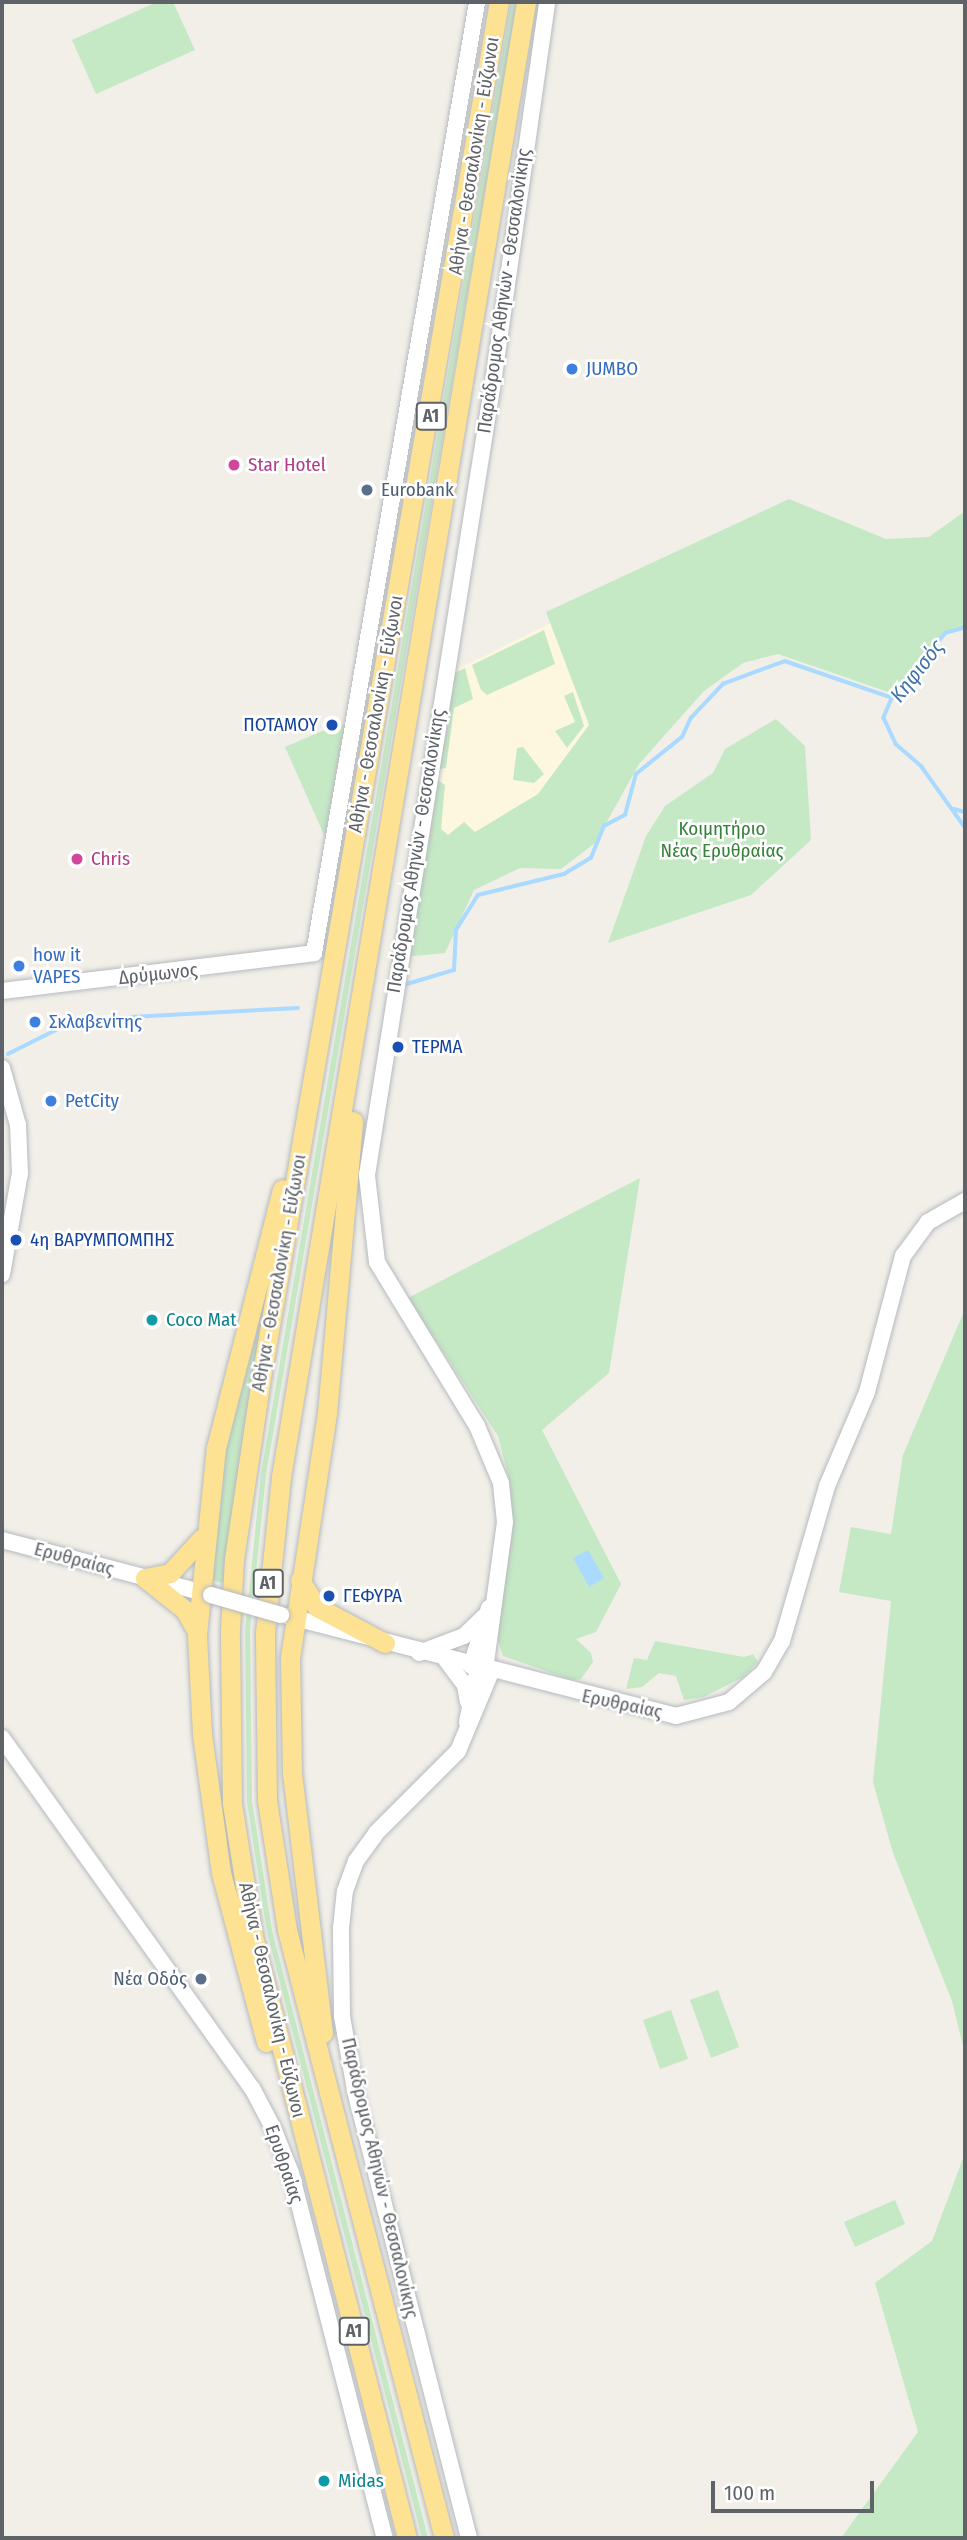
<!DOCTYPE html>
<html>
<head>
<meta charset="utf-8">
<style>
  body { margin:0 }
  #map { position:relative; width:967px; height:2540px; overflow:hidden; background:#f1efe8; font-family:"Fira Sans Condensed",sans-serif }
  div>[style] { position:absolute }
  .commercial>* { inset:0; background:#fef7e0 }
  .green>* { inset:0; background:#c5e8c5 }
  .water>* { inset:0; background:#aadaff }
  .stream>* { height:3.5px; margin:-1.75px; padding:0 1.75px; transform-origin:1.75px; border-radius:1.75px; background:#aadaff }
  .roads { filter:drop-shadow(0 0 2px #b6babf) drop-shadow(0 0 2px #b6babf) }
  .secondary>* { height:16px; margin:-8px; padding:0 8px; transform-origin:8px; border-radius:8px; background:#fff }
  .highway>* { height:19px; margin:-9.5px; padding:0 9.5px; transform-origin:9.5px; border-radius:9.5px; background:#fde293 }
  .bridges { filter:drop-shadow(0 0 2px #b6babf) drop-shadow(0 0 2px #b6babf) }
  .secondary-bridge>* { height:16px; margin:-8px; padding:0 8px; transform-origin:8px; border-radius:8px; background:#fff }
  .dots>* { width:19px; height:19px; translate:-50% -50%; box-sizing:border-box; border:4px solid #fff; border-radius:50% }
  span { translate:-50% -50%; white-space:nowrap; text-align:center; line-height:1.15; -webkit-text-stroke:5px #fff; paint-order:stroke }
  .shield-label span { padding:2px 5px; background:#fff; border:2px solid; border-radius:5px; -webkit-text-stroke-width:0 }
  .shield-label { font-size:18px; color:#5f6368; font-weight:700 }
  .street-label { font-size:19px; color:#5f6368 }
  .shop-label { font-size:19px; color:#366cbe }
  .left { translate:0 -50%; text-align:left }
  .hotel-label { font-size:19px; color:#b23c85 }
  .service-label { font-size:19px; color:#4e5e75 }
  .right { translate:-100% -50%; text-align:right }
  .transit-label { font-size:19px; color:#164399 }
  .park-label { font-size:19px; color:#348238 }
  .culture-label { font-size:19px; color:#0d838f }
  .water-label { font-size:21px; color:#4174aa; font-style:italic }
  .frame { position:absolute; inset:0; border:4px solid #5f6368; pointer-events:none }
  .scale { position:absolute; left:711px; top:2481px; width:163px; height:32px; box-sizing:border-box; border:4px solid #5f6368; border-top:0; padding-left:9px; font-size:21px; line-height:24px; white-space:nowrap; color:#5f6368; -webkit-text-stroke:5px #fff; paint-order:stroke }
</style>
</head>
<body>
<div id="map">
  <div class="commercial">
    <i style="clip-path:polygon(565px 616px,604px 713px,539px 805px,446px 848px,419px 844px,448px 674px)"></i>
  </div>
  <div class="green">
    <i style="clip-path:polygon(157px 2px,173px 2px,195px 50px,96px 94px,72px 40px)"></i>
    <i style="clip-path:polygon(511px 2px,517px 2px,266px 1475px,250px 1630px,252px 1801px,272px 1930px,428px 2538px,422px 2538px,267px 1932px,247px 1802px,245px 1631px,261px 1474px)"></i>
    <i style="clip-path:polygon(789px 499px,886px 539px,929px 537px,965px 511px,965px 628px,946px 633px,894px 694px,778px 654px,743px 663px,704px 691px,639px 764px,595px 843px,561px 869px,520px 868px,474px 890px,445px 953px,403px 957px,433px 777px,445px 785px,441px 829px,448px 835px,464px 822px,475px 832px,538px 794px,589px 725px,546px 612px)"></i>
    <i style="clip-path:polygon(544px 630px,555px 664px,487px 695px,481px 690px,472px 665px)"></i>
    <i style="clip-path:polygon(465px 668px,473px 699px,454px 708px,446px 768px,434px 770px,450px 675px)"></i>
    <i style="clip-path:polygon(573px 692px,584px 726px,567px 748px,555px 731px,575px 722px,564px 696px)"></i>
    <i style="clip-path:polygon(776px 719px,805px 746px,811px 840px,751px 895px,608px 943px,646px 836px,665px 806px,713px 773px,725px 749px)"></i>
    <i style="clip-path:polygon(341px 723px,345px 726px,325px 837px,285px 747px)"></i>
    <i style="clip-path:polygon(523px 747px,544px 774px,534px 783px,513px 780px,517px 748px)"></i>
    <i style="clip-path:polygon(640px 1178px,609px 1373px,542px 1430px,621px 1584px,596px 1632px,576px 1639px,591px 1653px,593px 1662px,581px 1679px,572px 1680px,503px 1656px,497px 1637px,512px 1534px,509px 1479px,498px 1436px,408px 1298px)"></i>
    <i style="clip-path:polygon(278px 1231px,226px 1584px,207px 1579px,222px 1457px)"></i>
    <i style="clip-path:polygon(965px 1309px,965px 2054px,952px 2001px,893px 1853px,873px 1782px,891px 1601px,839px 1592px,851px 1527px,891px 1534px,903px 1455px)"></i>
    <i style="clip-path:polygon(655px 1641px,744px 1657px,753px 1654px,758px 1662px,743px 1677px,704px 1697px,684px 1700px,676px 1676px,659px 1673px,642px 1687px,626px 1689px,634px 1658px,647px 1660px)"></i>
    <i style="clip-path:polygon(718px 1990px,739px 2047px,711px 2058px,690px 2000px)"></i>
    <i style="clip-path:polygon(671px 2010px,688px 2059px,660px 2069px,643px 2020px)"></i>
    <i style="clip-path:polygon(965px 2153px,965px 2538px,841px 2538px,918px 2432px,875px 2283px,932px 2241px)"></i>
    <i style="clip-path:polygon(895px 2200px,905px 2224px,855px 2247px,844px 2222px)"></i>
  </div>
  <div class="water">
    <i style="clip-path:polygon(588px 1550px,604px 1578px,589px 1587px,573px 1558px)"></i>
  </div>
  <div class="stream">
    <i style="left:965px;top:628px;width:20px;rotate:165deg"></i>
    <i style="left:946px;top:633px;width:80px;rotate:130.4deg"></i>
    <i style="left:894px;top:694px;width:26px;rotate:113deg"></i>
    <i style="left:884px;top:718px;width:29px;rotate:65deg"></i>
    <i style="left:896px;top:744px;width:35px;rotate:41deg"></i>
    <i style="left:922px;top:767px;width:74px;rotate:54.4deg"></i>
    <i style="left:954px;top:809px;width:11px;rotate:15deg"></i>
    <i style="left:407px;top:984px;width:49px;rotate:-16.6deg"></i>
    <i style="left:454px;top:970px;width:40px;rotate:-87.1deg"></i>
    <i style="left:456px;top:930px;width:41px;rotate:-57.8deg"></i>
    <i style="left:478px;top:895px;width:89px;rotate:-13.7deg"></i>
    <i style="left:564px;top:874px;width:31px;rotate:-31deg"></i>
    <i style="left:591px;top:858px;width:35px;rotate:-68deg"></i>
    <i style="left:604px;top:826px;width:24px;rotate:-28deg"></i>
    <i style="left:625px;top:815px;width:42px;rotate:-75deg"></i>
    <i style="left:636px;top:774px;width:59px;rotate:-38.8deg"></i>
    <i style="left:682px;top:737px;width:21px;rotate:-65deg"></i>
    <i style="left:691px;top:718px;width:47px;rotate:-46.7deg"></i>
    <i style="left:723px;top:684px;width:66px;rotate:-20.4deg"></i>
    <i style="left:785px;top:661px;width:114px;rotate:18.9deg"></i>
    <i style="left:8px;top:1054px;width:76px;rotate:-26.6deg"></i>
    <i style="left:76px;top:1020px;width:222px;rotate:-3.1deg"></i>
  </div>
  <div class="roads">
    <div class="secondary">
      <i style="left:2px;top:991px;width:314px;rotate:-6.9deg"></i>
      <i style="left:314px;top:953px;width:965px;rotate:-80.27deg"></i>
      <i style="left:2px;top:1068px;width:59px;rotate:74.3deg"></i>
      <i style="left:18px;top:1125px;width:48px;rotate:87.6deg"></i>
      <i style="left:20px;top:1173px;width:103px;rotate:100.1deg"></i>
      <i style="left:2px;top:1540px;width:216px;rotate:14.7deg"></i>
      <i style="left:287px;top:1616px;width:402px;rotate:14.4deg"></i>
      <i style="left:676px;top:1716px;width:55px;rotate:-14.8deg"></i>
      <i style="left:729px;top:1702px;width:46px;rotate:-40.6deg"></i>
      <i style="left:764px;top:1672px;width:36px;rotate:-60deg"></i>
      <i style="left:782px;top:1641px;width:161px;rotate:-73.8deg"></i>
      <i style="left:827px;top:1486px;width:102px;rotate:-66.9deg"></i>
      <i style="left:867px;top:1392px;width:141px;rotate:-75.2deg"></i>
      <i style="left:903px;top:1256px;width:42px;rotate:-53.7deg"></i>
      <i style="left:928px;top:1222px;width:43px;rotate:-29.6deg"></i>
      <i style="left:419px;top:1653px;width:48px;rotate:-20.7deg"></i>
      <i style="left:464px;top:1636px;width:28px;rotate:-44deg"></i>
      <i style="left:446px;top:1660px;width:31px;rotate:53deg"></i>
      <i style="left:465px;top:1685px;width:17px;rotate:80deg"></i>
      <i style="left:471px;top:1666px;width:61px;rotate:-72.8deg"></i>
      <i style="left:485px;top:1670px;width:149px;rotate:-82.3deg"></i>
      <i style="left:505px;top:1522px;width:39px;rotate:-96deg"></i>
      <i style="left:501px;top:1483px;width:62px;rotate:-112.8deg"></i>
      <i style="left:477px;top:1426px;width:192px;rotate:-121.4deg"></i>
      <i style="left:377px;top:1262px;width:88px;rotate:-96.6deg"></i>
      <i style="left:367px;top:1175px;width:809px;rotate:-80.97deg"></i>
      <i style="left:494px;top:376px;width:378px;rotate:-81.9deg"></i>
      <i style="left:467px;top:1722px;width:55px;rotate:-78.5deg"></i>
      <i style="left:2px;top:1738px;width:430px;rotate:54.5deg"></i>
      <i style="left:252px;top:2088px;width:45px;rotate:62.3deg"></i>
      <i style="left:273px;top:2128px;width:48px;rotate:68.2deg"></i>
      <i style="left:291px;top:2173px;width:377px;rotate:75.6deg"></i>
      <i style="left:469px;top:2538px;width:462px;rotate:-104.3deg"></i>
      <i style="left:355px;top:2090px;width:75px;rotate:-100deg"></i>
      <i style="left:342px;top:2016px;width:88px;rotate:-90.7deg"></i>
      <i style="left:341px;top:1928px;width:37px;rotate:-84deg"></i>
      <i style="left:345px;top:1891px;width:32px;rotate:-70deg"></i>
      <i style="left:356px;top:1861px;width:34px;rotate:-54deg"></i>
      <i style="left:376px;top:1833px;width:116px;rotate:-45deg"></i>
      <i style="left:458px;top:1751px;width:86px;rotate:-67.3deg"></i>
    </div>
    <div class="highway">
      <i style="left:145px;top:1578px;width:51px;rotate:38.7deg"></i>
      <i style="left:185px;top:1610px;width:23px;rotate:61deg"></i>
      <i style="left:145px;top:1578px;width:25px;rotate:-11deg"></i>
      <i style="left:170px;top:1573px;width:46px;rotate:-47.6deg"></i>
      <i style="left:300px;top:1580px;width:32px;rotate:58deg"></i>
      <i style="left:317px;top:1607px;width:77px;rotate:27.9deg"></i>
      <i style="left:323px;top:2033px;width:263px;rotate:-96.8deg"></i>
      <i style="left:292px;top:1772px;width:114px;rotate:-91deg"></i>
      <i style="left:290px;top:1658px;width:248px;rotate:-81.4deg"></i>
      <i style="left:327px;top:1413px;width:293px;rotate:-84.9deg"></i>
      <i style="left:266px;top:2042px;width:175px;rotate:-104.9deg"></i>
      <i style="left:221px;top:1873px;width:140px;rotate:-97.8deg"></i>
      <i style="left:202px;top:1734px;width:100px;rotate:-92.9deg"></i>
      <i style="left:197px;top:1634px;width:187px;rotate:-84.2deg"></i>
      <i style="left:216px;top:1448px;width:267px;rotate:-75.7deg"></i>
      <i style="left:407px;top:2538px;width:621px;rotate:-104.35deg"></i>
      <i style="left:253px;top:1936px;width:135px;rotate:-99deg"></i>
      <i style="left:232px;top:1803px;width:173px;rotate:-90.7deg"></i>
      <i style="left:230px;top:1630px;width:71px;rotate:-86.8deg"></i>
      <i style="left:234px;top:1559px;width:189px;rotate:-81.5deg"></i>
      <i style="left:262px;top:1372px;width:1390px;rotate:-80.19deg"></i>
      <i style="left:444px;top:2538px;width:628px;rotate:-104.48deg"></i>
      <i style="left:287px;top:1930px;width:131px;rotate:-98.8deg"></i>
      <i style="left:267px;top:1801px;width:169px;rotate:-90.7deg"></i>
      <i style="left:265px;top:1632px;width:156px;rotate:-84.1deg"></i>
      <i style="left:281px;top:1477px;width:1495px;rotate:-80.57deg"></i>
    </div>
  </div>
  <div class="bridges">
    <div class="secondary-bridge">
      <i style="left:211px;top:1595px;width:73px;rotate:15.9deg"></i>
    </div>
  </div>
  <div class="dots">
    <i style="left:572px;top:369px;background:#3f7fe0"></i>
    <i style="left:234px;top:465px;background:#d1479c"></i>
    <i style="left:367px;top:490px;background:#5c6f8a"></i>
    <i style="left:332px;top:725px;background:#1a4fb4"></i>
    <i style="left:77px;top:859px;background:#d1479c"></i>
    <i style="left:19px;top:966px;background:#3f7fe0"></i>
    <i style="left:35px;top:1022px;background:#3f7fe0"></i>
    <i style="left:398px;top:1047px;background:#1a4fb4"></i>
    <i style="left:51px;top:1101px;background:#3f7fe0"></i>
    <i style="left:16px;top:1240px;background:#1a4fb4"></i>
    <i style="left:152px;top:1320px;background:#0f9aa8"></i>
    <i style="left:329px;top:1596px;background:#1a4fb4"></i>
    <i style="left:201px;top:1979px;background:#5c6f8a"></i>
    <i style="left:324px;top:2481px;background:#0f9aa8"></i>
  </div>
  <div class="shield-label">
    <span style="left:431px;top:416px">Α1</span>
    <span style="left:268px;top:1583px">Α1</span>
    <span style="left:354px;top:2331px">Α1</span>
  </div>
  <div class="street-label">
    <span style="left:474px;top:156px;rotate:-81deg">Αθήνα - Θεσσαλονίκη - Εύζωνοι</span>
    <span style="left:504px;top:291px;rotate:-82deg">Παράδρομος Αθηνών - Θεσσαλονίκης</span>
    <span style="left:376px;top:714px;rotate:-80deg">Αθήνα - Θεσσαλονίκη - Εύζωνοι</span>
    <span style="left:416px;top:851px;rotate:-81deg">Παράδρομος Αθηνών - Θεσσαλονίκης</span>
    <span style="left:158px;top:974px;rotate:-6deg">Δρύμωνος</span>
    <span style="left:279px;top:1273px;rotate:-80deg">Αθήνα - Θεσσαλονίκη - Εύζωνοι</span>
    <span style="left:74px;top:1559px;rotate:15deg">Ερυθραίας</span>
    <span style="left:622px;top:1704px;rotate:12deg">Ερυθραίας</span>
    <span style="left:272px;top:2000px;rotate:77deg">Αθήνα - Θεσσαλονίκη - Εύζωνοι</span>
    <span style="left:284px;top:2164px;rotate:71deg">Ερυθραίας</span>
    <span style="left:380px;top:2178px;rotate:77deg">Παράδρομος Αθηνών - Θεσσαλονίκης</span>
  </div>
  <div class="shop-label">
    <span class="left" style="left:586px;top:369px">JUMBO</span>
    <span class="left" style="left:33px;top:966px">how it<br>VAPES</span>
    <span class="left" style="left:49px;top:1022px">Σκλαβενίτης</span>
    <span class="left" style="left:65px;top:1101px">PetCity</span>
  </div>
  <div class="hotel-label">
    <span class="left" style="left:248px;top:465px">Star Hotel</span>
    <span class="left" style="left:91px;top:859px">Chris</span>
  </div>
  <div class="service-label">
    <span class="left" style="left:381px;top:490px">Eurobank</span>
    <span class="right" style="left:187px;top:1979px">Νέα Οδός</span>
  </div>
  <div class="transit-label">
    <span class="right" style="left:318px;top:725px">ΠΟΤΑΜΟΥ</span>
    <span class="left" style="left:412px;top:1047px">ΤΕΡΜΑ</span>
    <span class="left" style="left:30px;top:1240px">4η ΒΑΡΥΜΠΟΜΠΗΣ</span>
    <span class="left" style="left:343px;top:1596px">ΓΕΦΥΡΑ</span>
  </div>
  <div class="park-label">
    <span style="left:722px;top:840px">Κοιμητήριο<br>Νέας Ερυθραίας</span>
  </div>
  <div class="culture-label">
    <span class="left" style="left:166px;top:1320px">Coco Mat</span>
    <span class="left" style="left:338px;top:2481px">Midas</span>
  </div>
  <div class="water-label">
    <span style="left:917px;top:671px;rotate:-52deg">Κηφισός</span>
  </div>
  <div class="frame"></div>
  <div class="scale">100 m</div>
</div>
</body>
</html>
